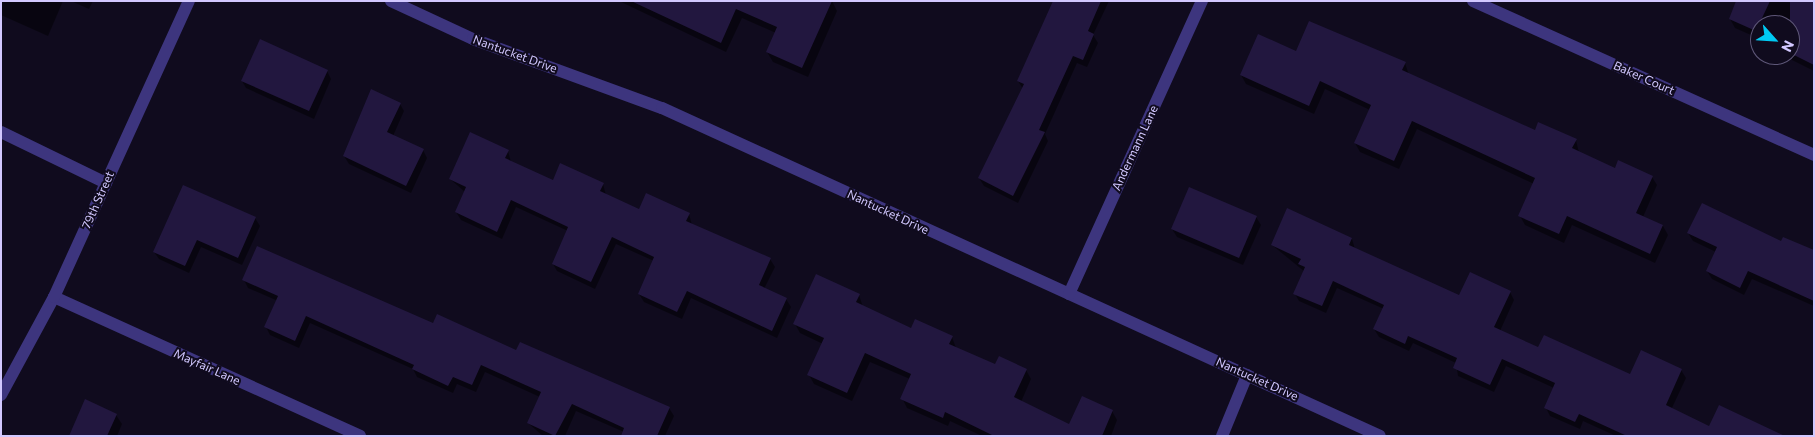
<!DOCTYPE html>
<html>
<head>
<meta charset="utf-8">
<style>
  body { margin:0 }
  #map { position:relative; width:1815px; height:437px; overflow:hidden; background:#100b1e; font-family:Commissioner,sans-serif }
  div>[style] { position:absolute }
  .shadow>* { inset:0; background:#0007 }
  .building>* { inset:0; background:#22173f }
  .minor>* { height:12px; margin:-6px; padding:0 6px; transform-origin:6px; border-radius:6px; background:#3d357e }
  span { translate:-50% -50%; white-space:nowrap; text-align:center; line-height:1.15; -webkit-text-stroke:4px #100b1e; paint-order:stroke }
  .street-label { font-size:12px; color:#d2c8ff }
  .frame { position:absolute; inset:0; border:2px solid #d2c8ff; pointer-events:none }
  .north { position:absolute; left:1750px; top:15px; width:50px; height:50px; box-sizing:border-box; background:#100b1e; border:1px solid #5e5778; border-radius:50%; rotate:116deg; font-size:14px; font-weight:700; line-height:20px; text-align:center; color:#d2c8ff }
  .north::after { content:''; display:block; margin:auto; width:18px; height:22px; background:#00caf3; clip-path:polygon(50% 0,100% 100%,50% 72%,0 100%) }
</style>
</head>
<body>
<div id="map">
  <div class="shadow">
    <i style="clip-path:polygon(1px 1px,63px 1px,48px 36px,1px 15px)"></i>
    <i style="clip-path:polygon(71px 1px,93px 1px,89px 9px)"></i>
    <i style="clip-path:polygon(619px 1px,832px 1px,837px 11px,808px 77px,773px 62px,767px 52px,776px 33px,742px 18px,726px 52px)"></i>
    <i style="clip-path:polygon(1054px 1px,1109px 1px,1093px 35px,1098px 43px,1087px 67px,1077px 63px,1045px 134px,1048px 141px,1018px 203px,984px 186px,979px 178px,1023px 89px,1018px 81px)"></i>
    <i style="clip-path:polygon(1738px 1px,1814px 3px,1814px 71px,1782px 55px,1790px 55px,1790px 25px,1760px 25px,1760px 39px,1735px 28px,1730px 19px)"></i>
    <i style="clip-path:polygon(1297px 52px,1405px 63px,1409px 75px,1536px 132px,1576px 140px,1579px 153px,1616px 169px,1652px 177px,1657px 185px,1643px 217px,1663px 226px,1668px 235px,1655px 263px,1572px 225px,1564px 243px,1525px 225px,1520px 216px,1534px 184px,1417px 129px,1399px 169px,1360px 152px,1355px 143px,1370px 110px,1325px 89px,1314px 114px,1246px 84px,1241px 75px)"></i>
    <i style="clip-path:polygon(327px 71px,331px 79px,314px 119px,246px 88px,242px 81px)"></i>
    <i style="clip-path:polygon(400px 104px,404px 111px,393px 136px,423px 150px,427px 158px,411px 193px,349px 164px,344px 156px)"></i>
    <i style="clip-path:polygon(508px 151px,511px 162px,553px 181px,603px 184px,606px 195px,640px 211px,689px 214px,692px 225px,770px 259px,775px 267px,764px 289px,786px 299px,791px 307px,777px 338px,691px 298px,682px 319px,644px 302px,639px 294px,654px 261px,616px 244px,595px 289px,557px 271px,553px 264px,568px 231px,516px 207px,502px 239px,461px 220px,456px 212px,465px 192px,450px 179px)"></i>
    <i style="clip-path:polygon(1256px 217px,1261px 225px,1243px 265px,1177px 237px,1172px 229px)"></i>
    <i style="clip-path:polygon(255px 218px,260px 226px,242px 265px,201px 247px,189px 273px,159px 259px,154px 252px)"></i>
    <i style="clip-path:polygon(1688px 233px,1781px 243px,1814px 252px,1814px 306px,1752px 279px,1744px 295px,1712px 279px,1707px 271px,1716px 252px,1693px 241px)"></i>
    <i style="clip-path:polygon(1352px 239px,1355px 249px,1459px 297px,1510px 292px,1514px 300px,1500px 331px,1539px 349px,1631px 376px,1681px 370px,1686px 378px,1671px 410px,1710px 427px,1763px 436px,1616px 436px,1583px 421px,1580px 429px,1550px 416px,1546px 408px,1554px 388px,1506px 366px,1494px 392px,1458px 376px,1456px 363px,1413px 343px,1409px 351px,1379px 337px,1374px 329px,1384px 309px,1337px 288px,1326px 313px,1299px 301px,1295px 294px,1305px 272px,1272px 245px)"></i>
    <i style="clip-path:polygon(244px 280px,433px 325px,669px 408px,674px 416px,665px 436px,622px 436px,624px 432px,576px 411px,565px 436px,543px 436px,528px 423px,540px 397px,485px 372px,476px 392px,457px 384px,453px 393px,417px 377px,413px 369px,310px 323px,299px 348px,270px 335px,266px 327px,278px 301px,248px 288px)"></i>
    <i style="clip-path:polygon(859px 295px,863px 307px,912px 329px,952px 337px,956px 348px,996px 366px,1026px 370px,1031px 379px,1021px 402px,1070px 425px,1112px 411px,1117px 420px,1111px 436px,982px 436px,950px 421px,948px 426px,907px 408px,902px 398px,910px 379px,870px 362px,852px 401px,814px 384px,809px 375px,823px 344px,800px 333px,795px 324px)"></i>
    <i style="clip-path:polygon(116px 415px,122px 424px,117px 436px,70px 436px)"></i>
  </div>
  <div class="building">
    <i style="clip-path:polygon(631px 1px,832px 1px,802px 68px,766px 52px,777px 27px,736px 9px,721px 43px)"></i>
    <i style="clip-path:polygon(1053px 1px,1101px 1px,1088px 31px,1094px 34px,1083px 60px,1073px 56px,1039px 130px,1045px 132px,1013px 196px,978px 178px,1024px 84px,1017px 81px)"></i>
    <i style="clip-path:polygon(1736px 1px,1770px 1px,1756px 31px,1729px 19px)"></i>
    <i style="clip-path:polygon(1790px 1px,1814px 1px,1814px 65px,1790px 53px)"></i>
    <i style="clip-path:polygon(1309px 21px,1406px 62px,1402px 70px,1535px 130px,1538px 122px,1577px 139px,1572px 148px,1615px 168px,1618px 160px,1653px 176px,1636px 213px,1663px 225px,1650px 254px,1567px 216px,1559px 234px,1518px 216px,1535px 178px,1412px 121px,1394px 161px,1354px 143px,1371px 105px,1320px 81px,1309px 106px,1240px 75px,1258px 34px,1296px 51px)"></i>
    <i style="clip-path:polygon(260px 39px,328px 70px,309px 111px,241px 81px)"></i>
    <i style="clip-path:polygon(371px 89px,401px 103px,387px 132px,424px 149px,406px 186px,343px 156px)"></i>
    <i style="clip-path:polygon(470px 132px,509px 150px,505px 158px,553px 180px,560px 163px,604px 183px,600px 191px,639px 209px,646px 193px,690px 213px,686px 221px,771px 258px,759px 285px,787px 298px,772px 331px,687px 291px,677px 312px,638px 294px,654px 257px,612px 237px,591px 282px,552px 264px,568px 227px,511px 200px,497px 232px,455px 212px,466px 187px,449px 179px)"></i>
    <i style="clip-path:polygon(183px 185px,256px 217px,238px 258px,197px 240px,185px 266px,153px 252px)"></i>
    <i style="clip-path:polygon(1189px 187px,1257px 216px,1239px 258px,1171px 229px)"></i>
    <i style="clip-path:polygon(1702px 203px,1781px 241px,1783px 237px,1814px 250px,1814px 301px,1748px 271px,1740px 288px,1706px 271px,1717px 247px,1687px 233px)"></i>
    <i style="clip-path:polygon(1287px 208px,1352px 238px,1349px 245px,1459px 295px,1470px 272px,1511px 291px,1494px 327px,1538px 347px,1544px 335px,1630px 374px,1641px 350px,1682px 369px,1666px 405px,1709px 426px,1719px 405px,1785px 436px,1627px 436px,1579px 414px,1575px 422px,1544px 408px,1555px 383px,1502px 359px,1490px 385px,1453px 368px,1457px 358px,1408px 336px,1405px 344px,1373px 329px,1384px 305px,1333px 281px,1322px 306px,1293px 294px,1305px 267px,1298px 264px,1301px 259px,1271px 245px)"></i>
    <i style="clip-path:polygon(257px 246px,433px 323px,437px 314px,516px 350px,520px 342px,670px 407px,657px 436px,621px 436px,624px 428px,572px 404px,555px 436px,527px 423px,541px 392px,481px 365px,472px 385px,453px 377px,448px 386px,412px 369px,414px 365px,306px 316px,295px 341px,264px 327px,278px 296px,242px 280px)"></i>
    <i style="clip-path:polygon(816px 274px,860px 294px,856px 302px,911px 328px,915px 319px,953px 336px,949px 344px,995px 364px,999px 356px,1027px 369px,1014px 397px,1069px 424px,1082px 396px,1113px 410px,1102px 436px,994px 436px,945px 412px,943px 418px,900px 399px,911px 374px,865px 353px,847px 393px,807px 375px,824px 338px,793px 324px)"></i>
    <i style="clip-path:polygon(85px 399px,117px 414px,107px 436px,69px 436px)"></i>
  </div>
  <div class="minor">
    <i style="left:391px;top:1px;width:90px;rotate:24.9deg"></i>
    <i style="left:473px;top:39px;width:201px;rotate:20.1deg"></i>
    <i style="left:662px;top:108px;width:789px;rotate:24.55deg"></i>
    <i style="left:1473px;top:1px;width:374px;rotate:24.3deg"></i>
    <i style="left:1px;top:132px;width:117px;rotate:25.9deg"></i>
    <i style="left:1069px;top:294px;width:322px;rotate:-65.6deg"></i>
    <i style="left:54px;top:297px;width:336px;rotate:24.4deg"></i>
    <i style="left:1px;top:395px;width:111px;rotate:-61.6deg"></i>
    <i style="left:54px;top:297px;width:325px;rotate:-65.5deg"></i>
    <i style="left:1222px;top:436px;width:66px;rotate:-67.7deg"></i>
  </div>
  <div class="street-label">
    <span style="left:515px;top:54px;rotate:20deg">Nantucket Drive</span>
    <span style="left:1644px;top:78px;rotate:24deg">Baker Court</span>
    <span style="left:1135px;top:148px;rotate:-65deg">Andermann Lane</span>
    <span style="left:98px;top:200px;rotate:-66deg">79th Street</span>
    <span style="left:888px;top:212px;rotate:25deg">Nantucket Drive</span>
    <span style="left:207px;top:367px;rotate:24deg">Mayfair Lane</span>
    <span style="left:1257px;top:379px;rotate:24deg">Nantucket Drive</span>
  </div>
  <div class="frame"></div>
  <div class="north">N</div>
</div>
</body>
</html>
